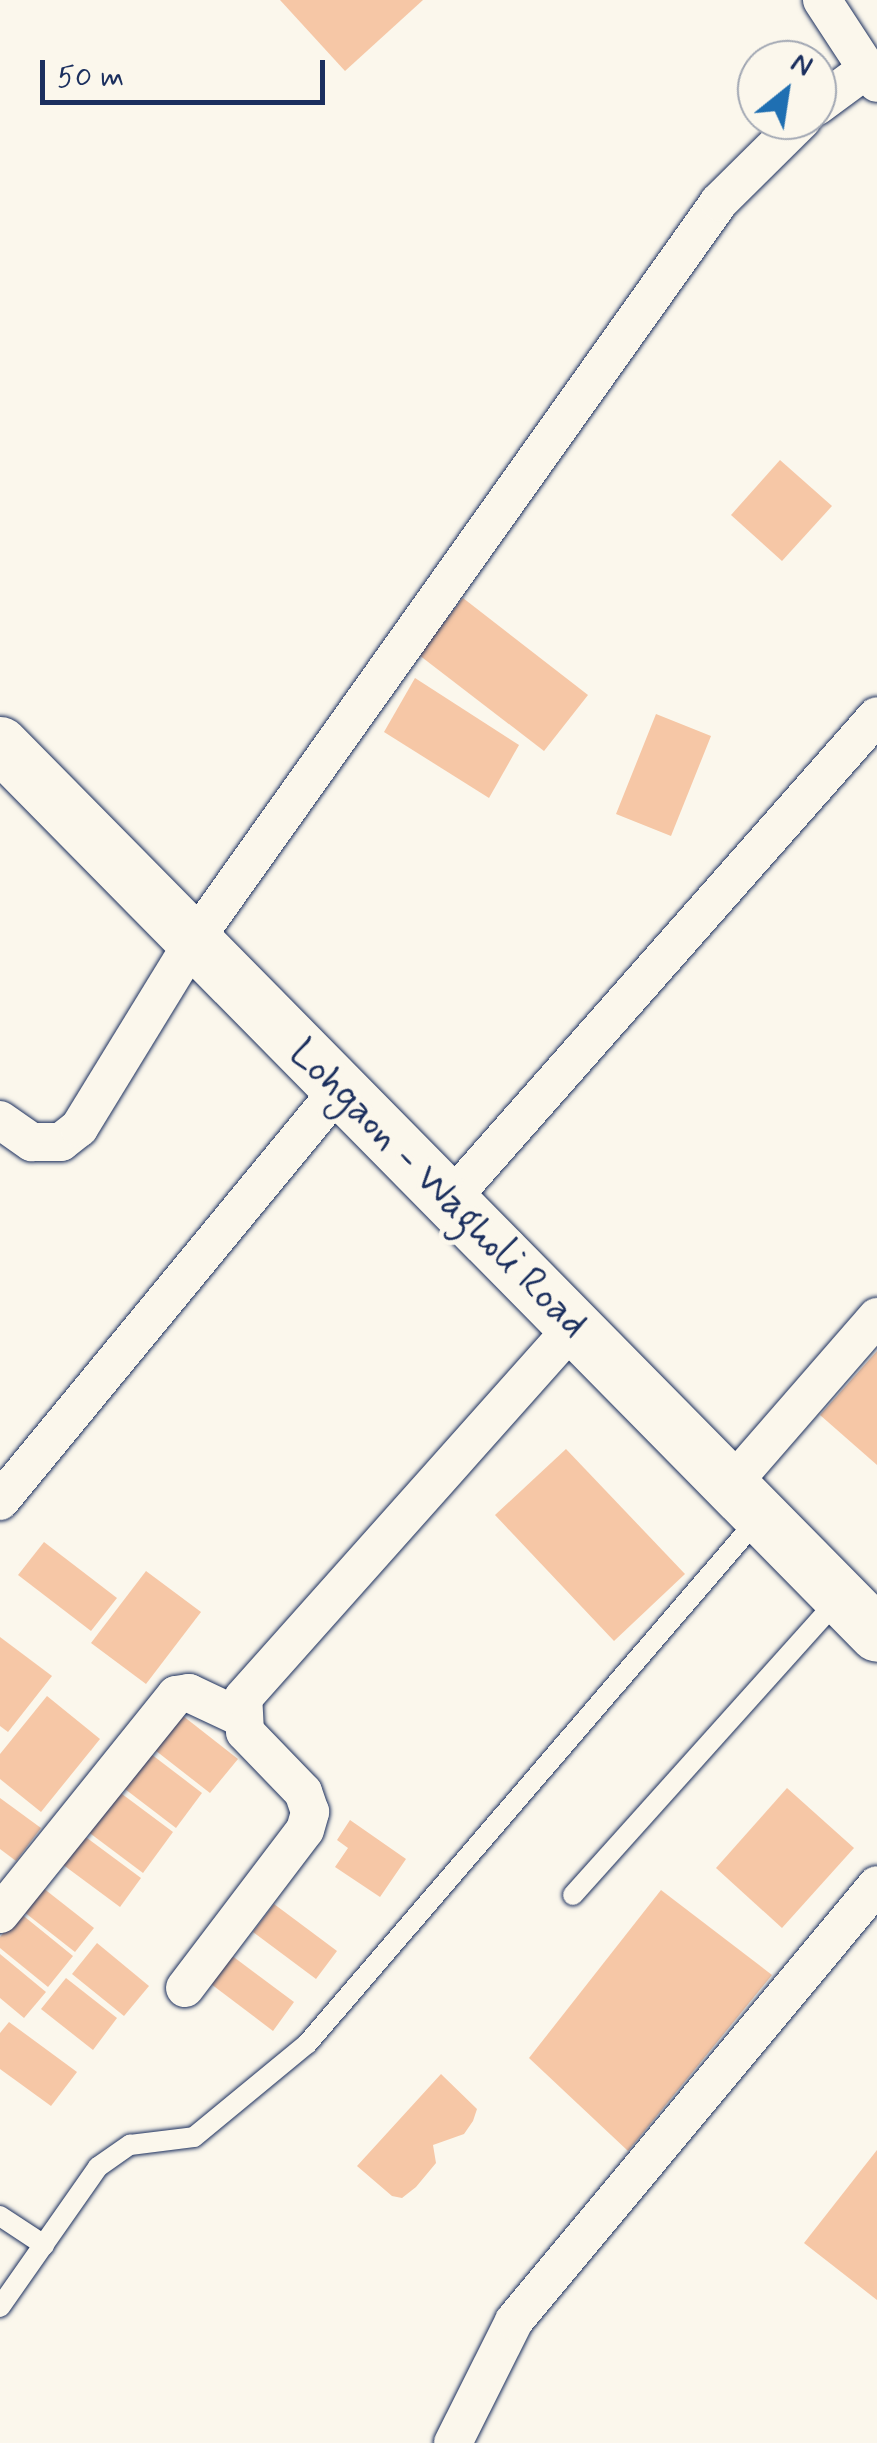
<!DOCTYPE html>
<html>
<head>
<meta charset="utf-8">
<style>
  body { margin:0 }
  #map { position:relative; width:877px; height:2443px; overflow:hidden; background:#fbf7ec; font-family:Mynerve,sans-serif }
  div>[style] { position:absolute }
  .building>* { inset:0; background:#f6c7a6 }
  .roads { filter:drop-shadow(0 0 2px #1b2f5e) drop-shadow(0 0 2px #1b2f5e) }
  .service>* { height:20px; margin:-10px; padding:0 10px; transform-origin:10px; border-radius:10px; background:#fbf7ec }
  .minor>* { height:38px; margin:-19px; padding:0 19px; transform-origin:19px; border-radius:19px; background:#fbf7ec }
  .primary>* { height:55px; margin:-27.5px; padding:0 27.5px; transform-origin:27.5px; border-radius:27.5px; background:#fbf7ec }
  span { translate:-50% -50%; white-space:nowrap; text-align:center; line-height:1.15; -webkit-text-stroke:10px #fbf7ec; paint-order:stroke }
  .street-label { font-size:40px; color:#1b2f5e }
  .north { position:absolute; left:737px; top:40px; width:100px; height:100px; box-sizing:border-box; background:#fbf7ec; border:2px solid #a1a7b3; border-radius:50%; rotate:30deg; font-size:28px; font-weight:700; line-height:40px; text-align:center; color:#1b2f5e }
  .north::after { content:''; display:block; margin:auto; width:35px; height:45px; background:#1f6fb2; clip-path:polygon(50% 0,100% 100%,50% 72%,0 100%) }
  .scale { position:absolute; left:40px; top:60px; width:285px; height:45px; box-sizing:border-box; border:5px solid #1b2f5e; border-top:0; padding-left:12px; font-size:30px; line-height:35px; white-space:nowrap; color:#1b2f5e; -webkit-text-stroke:8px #fbf7ec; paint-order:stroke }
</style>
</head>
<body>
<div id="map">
  <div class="building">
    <i style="clip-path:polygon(280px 0,423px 0,345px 71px)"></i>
    <i style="clip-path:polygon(780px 460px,832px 506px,782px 561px,731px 515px)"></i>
    <i style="clip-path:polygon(463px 598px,588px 695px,544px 751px,419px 655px)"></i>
    <i style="clip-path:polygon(415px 678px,519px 745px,489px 798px,384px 732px)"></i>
    <i style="clip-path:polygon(656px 714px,711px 736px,671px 836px,616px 814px)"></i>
    <i style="clip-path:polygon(877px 1351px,877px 1465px,820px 1415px)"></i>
    <i style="clip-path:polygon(566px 1449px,685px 1574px,614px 1641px,495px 1515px)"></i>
    <i style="clip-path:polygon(44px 1542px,117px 1598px,91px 1631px,18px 1575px)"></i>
    <i style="clip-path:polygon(146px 1571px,201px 1612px,146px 1684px,91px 1643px)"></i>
    <i style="clip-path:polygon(0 1637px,52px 1676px,8px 1732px,0 1726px)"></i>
    <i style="clip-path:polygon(47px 1696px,100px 1739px,41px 1812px,0 1779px,0 1754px)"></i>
    <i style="clip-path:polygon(178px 1712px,238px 1759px,210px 1793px,151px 1747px)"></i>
    <i style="clip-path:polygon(147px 1751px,202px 1793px,176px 1828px,121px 1786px)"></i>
    <i style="clip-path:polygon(787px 1788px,854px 1848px,782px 1928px,716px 1868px)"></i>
    <i style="clip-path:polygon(118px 1791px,173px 1832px,143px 1873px,87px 1831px)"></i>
    <i style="clip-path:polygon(0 1798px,41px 1828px,16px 1861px,0 1849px)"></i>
    <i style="clip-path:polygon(350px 1820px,406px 1859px,380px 1897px,335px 1867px,348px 1848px,337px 1840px)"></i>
    <i style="clip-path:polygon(83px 1835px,141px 1878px,120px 1907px,62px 1864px)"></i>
    <i style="clip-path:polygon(38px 1884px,94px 1928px,75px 1952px,19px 1908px)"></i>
    <i style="clip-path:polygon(661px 1890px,772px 1975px,628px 2151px,529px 2058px)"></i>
    <i style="clip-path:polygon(274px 1904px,337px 1951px,316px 1979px,253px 1932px)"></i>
    <i style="clip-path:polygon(20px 1913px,73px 1956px,48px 1987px,0 1948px,0 1937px)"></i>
    <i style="clip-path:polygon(97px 1943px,149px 1986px,124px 2016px,72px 1974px)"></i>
    <i style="clip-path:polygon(0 1954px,46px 1992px,24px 2018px,0 1998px)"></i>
    <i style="clip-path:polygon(231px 1955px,294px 2002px,273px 2031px,211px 1984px)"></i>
    <i style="clip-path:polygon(66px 1978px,117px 2018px,93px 2050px,41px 2009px)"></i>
    <i style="clip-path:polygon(9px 2022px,77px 2072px,51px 2106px,0 2069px,0 2033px)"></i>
    <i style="clip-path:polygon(441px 2074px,477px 2109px,473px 2121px,464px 2134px,433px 2145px,436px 2163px,416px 2187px,402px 2198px,392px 2196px,357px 2166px)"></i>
    <i style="clip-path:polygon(877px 2150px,877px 2300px,804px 2243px)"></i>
  </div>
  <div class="roads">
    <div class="service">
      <i style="left:573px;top:1895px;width:398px;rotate:-48.1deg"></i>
      <i style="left:0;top:2216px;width:53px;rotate:33.4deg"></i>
      <i style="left:0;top:2307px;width:171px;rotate:-55deg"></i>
      <i style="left:98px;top:2167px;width:39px;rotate:-35deg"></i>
      <i style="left:130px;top:2145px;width:64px;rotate:-7.1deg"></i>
      <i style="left:194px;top:2137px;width:146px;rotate:-39.5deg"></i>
      <i style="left:307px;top:2044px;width:692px;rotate:-49.34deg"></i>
    </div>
    <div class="minor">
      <i style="left:822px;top:0;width:82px;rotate:56.9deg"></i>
      <i style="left:817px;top:106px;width:62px;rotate:-36.5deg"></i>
      <i style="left:867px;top:69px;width:17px;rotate:54deg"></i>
      <i style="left:0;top:1120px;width:39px;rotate:35deg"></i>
      <i style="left:32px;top:1142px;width:29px"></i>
      <i style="left:61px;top:1142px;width:23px;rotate:-38deg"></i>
      <i style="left:79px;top:1128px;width:218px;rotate:-58.5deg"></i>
      <i style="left:193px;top:942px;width:908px;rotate:-54.59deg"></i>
      <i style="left:719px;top:202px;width:117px;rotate:-44.7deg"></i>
      <i style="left:450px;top:1200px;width:645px;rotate:-48.58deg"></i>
      <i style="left:730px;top:1486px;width:224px;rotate:-49deg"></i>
      <i style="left:0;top:1501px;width:535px;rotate:-50.54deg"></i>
      <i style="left:0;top:1914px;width:281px;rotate:-51.2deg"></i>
      <i style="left:176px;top:1695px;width:13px;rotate:-9deg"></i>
      <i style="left:189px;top:1693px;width:56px;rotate:25.2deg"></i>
      <i style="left:185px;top:1988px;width:198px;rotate:-52.8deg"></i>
      <i style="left:305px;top:1830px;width:19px;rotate:-74deg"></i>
      <i style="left:310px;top:1812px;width:21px;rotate:-109deg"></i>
      <i style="left:303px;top:1792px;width:83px;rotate:-134deg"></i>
      <i style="left:245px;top:1732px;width:34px;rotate:-93deg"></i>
      <i style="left:243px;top:1698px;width:497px;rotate:-48.3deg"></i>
      <i style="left:453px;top:2443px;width:136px;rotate:-63.4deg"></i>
      <i style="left:514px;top:2321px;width:567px;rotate:-50.22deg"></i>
    </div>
    <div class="primary">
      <i style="left:0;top:744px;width:1249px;rotate:45.42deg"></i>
    </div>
  </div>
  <div class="street-label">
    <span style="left:438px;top:1189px;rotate:45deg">Lohgaon - Wagholi Road</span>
  </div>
  <div class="north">N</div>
  <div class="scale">50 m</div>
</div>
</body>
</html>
